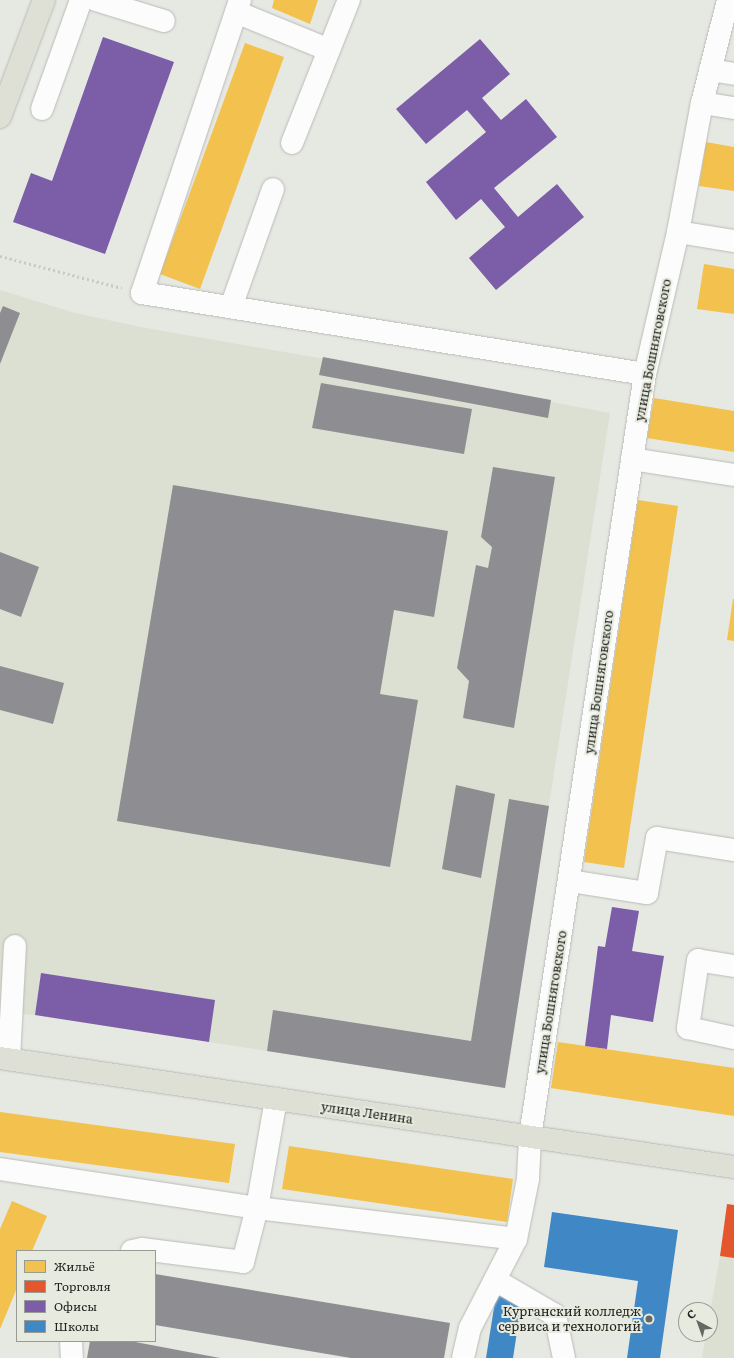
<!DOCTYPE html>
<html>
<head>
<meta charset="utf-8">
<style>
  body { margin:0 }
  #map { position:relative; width:734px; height:1358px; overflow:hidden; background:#e6e8e2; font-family:Literata,serif }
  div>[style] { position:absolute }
  .built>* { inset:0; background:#dbe0d2 }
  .homes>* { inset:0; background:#f2c14e }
  .shops>* { inset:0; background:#e4572e }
  .offices>* { inset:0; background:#7b5ea7 }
  .schools>* { inset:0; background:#3f88c5 }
  .industry>* { inset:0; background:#8d8d92 }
  .path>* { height:2.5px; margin-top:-1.25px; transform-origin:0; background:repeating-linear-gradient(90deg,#c8c9c7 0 2px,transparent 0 5px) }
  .roads { filter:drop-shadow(0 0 1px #babbb7) drop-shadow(0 0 1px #babbb7) }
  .minor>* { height:22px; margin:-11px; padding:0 11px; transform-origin:11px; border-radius:11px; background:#fbfcfb }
  .major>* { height:22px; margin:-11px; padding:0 11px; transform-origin:11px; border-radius:11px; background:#dee0d6 }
  .dots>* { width:11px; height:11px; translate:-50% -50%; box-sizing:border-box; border:2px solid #e7ebdf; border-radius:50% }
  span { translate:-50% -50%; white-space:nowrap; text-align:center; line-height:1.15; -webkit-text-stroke:4px #e7ebdf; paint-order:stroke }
  .street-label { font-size:13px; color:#22231f }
  .poi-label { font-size:13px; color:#22231f }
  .right { translate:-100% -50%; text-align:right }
  .legend { position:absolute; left:16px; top:1250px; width:140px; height:92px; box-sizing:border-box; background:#e7ebdf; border:1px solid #989b92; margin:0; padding:5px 7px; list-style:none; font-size:12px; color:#22231f }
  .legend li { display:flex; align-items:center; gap:8px; height:20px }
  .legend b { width:20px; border:1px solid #989b92 }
  .north { position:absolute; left:678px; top:1302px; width:40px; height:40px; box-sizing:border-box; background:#e7ebdf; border:1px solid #989b92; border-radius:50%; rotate:319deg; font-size:11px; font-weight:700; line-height:16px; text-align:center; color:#22231f }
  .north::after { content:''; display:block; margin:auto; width:14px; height:18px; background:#676863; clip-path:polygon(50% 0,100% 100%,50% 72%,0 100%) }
</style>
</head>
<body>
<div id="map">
  <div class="built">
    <i style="clip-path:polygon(0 290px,75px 313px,146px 328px,330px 360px,610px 413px,505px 1088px,35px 1015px,0 1012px)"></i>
    <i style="clip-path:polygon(720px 1256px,734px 1258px,734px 1358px,702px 1358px,706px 1334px,710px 1334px,710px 1312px)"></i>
  </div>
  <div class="homes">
    <i style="clip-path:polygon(274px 0,318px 0,310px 24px,272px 8px)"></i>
    <i style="clip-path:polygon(245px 43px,284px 57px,200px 289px,160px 274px)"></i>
    <i style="clip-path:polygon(706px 142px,734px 147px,734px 191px,699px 186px)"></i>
    <i style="clip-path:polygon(704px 264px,734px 269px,734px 314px,697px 309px)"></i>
    <i style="clip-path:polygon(654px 398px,734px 411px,734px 452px,647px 438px)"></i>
    <i style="clip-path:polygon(638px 500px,678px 506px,624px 868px,584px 862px)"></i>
    <i style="clip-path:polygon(733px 599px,734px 599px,734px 641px,727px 640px)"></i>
    <i style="clip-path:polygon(558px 1042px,734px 1068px,734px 1116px,551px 1088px)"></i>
    <i style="clip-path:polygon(0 1112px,235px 1144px,229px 1183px,0 1152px)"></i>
    <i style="clip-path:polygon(289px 1146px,513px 1179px,507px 1222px,282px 1189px)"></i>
    <i style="clip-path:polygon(12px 1201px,47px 1216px,32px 1251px,17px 1251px,17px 1288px,0 1329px,0 1229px)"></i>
  </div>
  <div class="shops">
    <i style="clip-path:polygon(727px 1204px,734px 1205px,734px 1258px,720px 1256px)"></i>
  </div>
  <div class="offices">
    <i style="clip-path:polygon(103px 37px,174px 62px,105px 254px,13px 222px,31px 173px,52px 181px)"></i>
    <i style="clip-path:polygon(480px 39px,510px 74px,482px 98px,501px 120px,526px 99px,557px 137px,494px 188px,518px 217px,557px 184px,584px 217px,496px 290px,469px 258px,505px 227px,481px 199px,456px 220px,426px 182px,486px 132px,467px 110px,426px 144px,396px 109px)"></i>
    <i style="clip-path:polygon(612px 907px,639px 911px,632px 951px,664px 956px,653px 1022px,611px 1015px,607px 1049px,585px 1046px,598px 946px,605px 947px)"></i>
    <i style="clip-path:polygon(41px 973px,215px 1000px,209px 1042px,35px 1015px)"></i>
  </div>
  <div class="schools">
    <i style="clip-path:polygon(552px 1212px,678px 1230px,660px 1358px,627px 1358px,638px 1281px,544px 1267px)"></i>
    <i style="clip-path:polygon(496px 1295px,522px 1299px,513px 1358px,486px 1358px)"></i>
  </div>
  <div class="industry">
    <i style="clip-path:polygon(3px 306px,20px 313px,0 364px,0 313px)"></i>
    <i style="clip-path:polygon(323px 357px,551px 400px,548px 418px,319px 375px)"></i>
    <i style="clip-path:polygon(321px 383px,472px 409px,464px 454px,312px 428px)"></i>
    <i style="clip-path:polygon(493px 467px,555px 477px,514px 728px,463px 718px,469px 681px,457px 668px,476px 565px,488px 568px,492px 547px,481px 537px)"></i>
    <i style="clip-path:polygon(173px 485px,448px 531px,434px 617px,394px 610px,380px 694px,418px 700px,390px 867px,117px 821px)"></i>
    <i style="clip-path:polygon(0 552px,39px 567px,21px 617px,0 609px)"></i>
    <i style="clip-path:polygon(0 666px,64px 683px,53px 724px,0 710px)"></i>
    <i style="clip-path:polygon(456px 785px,495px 794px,481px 878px,442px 869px)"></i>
    <i style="clip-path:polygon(509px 799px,549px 806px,505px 1088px,267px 1051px,273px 1010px,471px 1041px)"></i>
    <i style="clip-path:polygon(155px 1274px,450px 1323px,444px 1358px,351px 1358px,155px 1325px)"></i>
    <i style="clip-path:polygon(90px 1341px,130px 1341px,220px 1358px,87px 1358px)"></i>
  </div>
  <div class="path">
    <i style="left:0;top:256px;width:126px;rotate:14.7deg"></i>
  </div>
  <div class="roads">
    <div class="minor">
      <i style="left:96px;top:0;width:71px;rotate:17.2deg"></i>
      <i style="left:240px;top:0;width:309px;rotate:108.5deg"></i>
      <i style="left:142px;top:293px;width:509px;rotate:9.15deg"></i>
      <i style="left:236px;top:12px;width:100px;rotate:22.2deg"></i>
      <i style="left:710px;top:70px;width:24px;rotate:9deg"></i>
      <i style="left:702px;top:103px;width:32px;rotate:9deg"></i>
      <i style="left:42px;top:109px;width:116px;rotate:-70.3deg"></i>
      <i style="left:292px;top:143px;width:154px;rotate:-68.3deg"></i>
      <i style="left:678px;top:232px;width:57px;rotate:9.1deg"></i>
      <i style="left:231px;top:307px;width:125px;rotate:-70.4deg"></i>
      <i style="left:632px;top:459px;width:103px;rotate:8.9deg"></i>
      <i style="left:570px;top:881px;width:78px;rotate:8.9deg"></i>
      <i style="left:647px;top:893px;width:56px;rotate:-79.7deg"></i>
      <i style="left:657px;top:838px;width:78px;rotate:8.9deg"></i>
      <i style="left:734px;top:966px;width:36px;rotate:-171deg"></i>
      <i style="left:698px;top:960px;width:69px;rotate:98.4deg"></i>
      <i style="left:688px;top:1028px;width:47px;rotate:12.3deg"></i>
      <i style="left:9px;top:1059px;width:113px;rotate:-87deg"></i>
      <i style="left:0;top:1169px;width:260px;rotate:8.6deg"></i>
      <i style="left:257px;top:1208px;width:111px;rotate:-80.1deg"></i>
      <i style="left:132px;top:1251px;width:10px;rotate:-11deg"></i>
      <i style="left:142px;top:1249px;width:102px;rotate:7.3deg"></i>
      <i style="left:243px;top:1262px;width:56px;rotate:-75.5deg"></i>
      <i style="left:257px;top:1208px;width:261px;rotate:6.8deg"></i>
      <i style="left:495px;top:1280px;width:69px;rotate:30.3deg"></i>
      <i style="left:555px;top:1315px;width:44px;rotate:78.2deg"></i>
      <i style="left:71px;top:1341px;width:17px;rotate:87deg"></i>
      <i style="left:463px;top:1358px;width:31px;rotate:-77deg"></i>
      <i style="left:470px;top:1328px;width:100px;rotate:-62.7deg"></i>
      <i style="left:516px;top:1239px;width:61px;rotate:-78.7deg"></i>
      <i style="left:528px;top:1179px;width:42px;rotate:-87.3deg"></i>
      <i style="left:530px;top:1137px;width:772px;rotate:-81.43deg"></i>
      <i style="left:645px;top:374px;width:146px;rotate:-76.9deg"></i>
      <i style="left:678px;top:232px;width:131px;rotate:-79.5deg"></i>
      <i style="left:702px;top:103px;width:106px;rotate:-75.8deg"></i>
    </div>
    <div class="major">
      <i style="left:0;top:117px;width:125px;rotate:-69.4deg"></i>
      <i style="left:0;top:1058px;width:742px;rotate:8.45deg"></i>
    </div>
  </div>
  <div class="dots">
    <i style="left:649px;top:1319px;background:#676863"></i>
  </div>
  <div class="street-label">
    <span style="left:653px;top:350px;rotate:-79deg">улица Бошняговского</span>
    <span style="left:599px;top:682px;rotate:-82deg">улица Бошняговского</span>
    <span style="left:551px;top:1002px;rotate:-81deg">улица Бошняговского</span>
    <span style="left:367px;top:1113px;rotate:8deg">улица Ленина</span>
  </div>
  <div class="poi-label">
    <span class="right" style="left:641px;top:1319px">Курганский колледж<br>сервиса и технологий</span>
  </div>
  <ul class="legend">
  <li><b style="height:11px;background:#f2c14e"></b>Жильё</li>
  <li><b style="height:11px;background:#e4572e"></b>Торговля</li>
  <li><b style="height:11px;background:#7b5ea7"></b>Офисы</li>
  <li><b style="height:11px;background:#3f88c5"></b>Школы</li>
  </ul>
  <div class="north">С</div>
</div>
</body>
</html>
